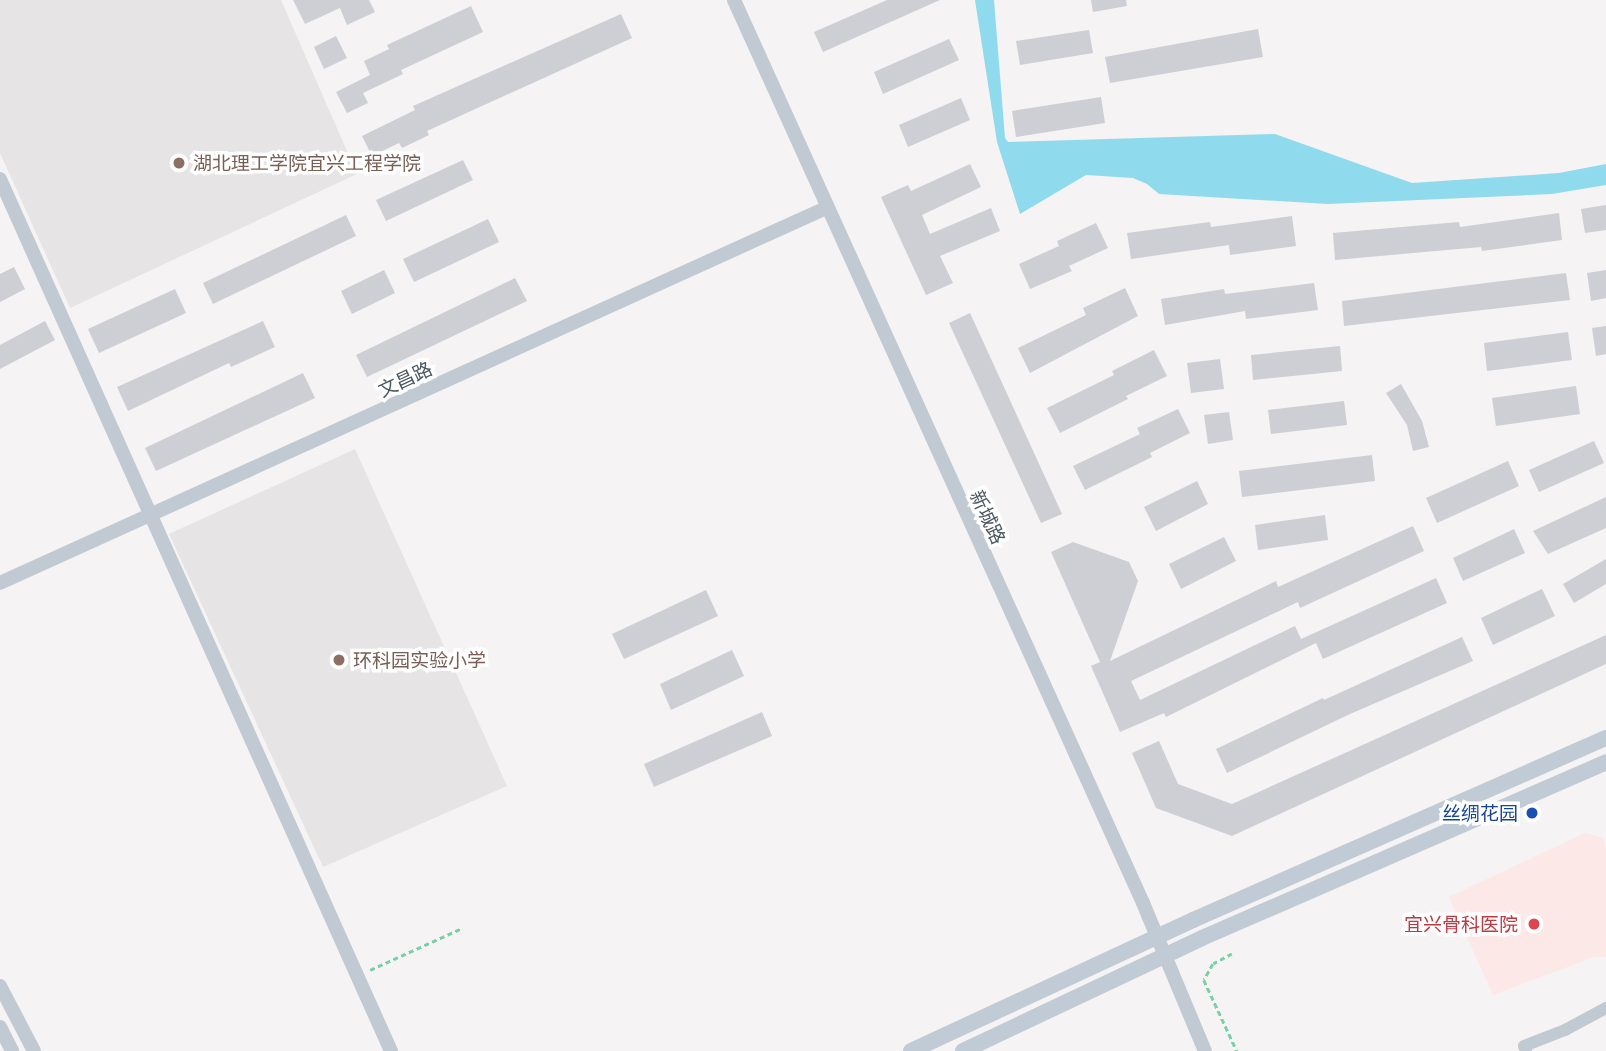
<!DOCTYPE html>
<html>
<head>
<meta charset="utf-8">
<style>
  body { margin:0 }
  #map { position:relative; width:1606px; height:1051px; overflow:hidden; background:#f5f3f3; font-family:"Exo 2","Noto Sans SC",sans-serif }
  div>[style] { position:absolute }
  .education>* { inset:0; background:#e6e4e5 }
  .medical>* { inset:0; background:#fce8e6 }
  .water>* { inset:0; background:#90daee }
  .building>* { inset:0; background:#cdcfd5 }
  .path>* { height:2.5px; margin-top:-1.25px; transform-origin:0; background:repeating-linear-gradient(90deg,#7ad0a6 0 5px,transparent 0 8.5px) }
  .minor>* { height:12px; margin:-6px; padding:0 6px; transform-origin:6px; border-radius:6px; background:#c1cad2 }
  .tertiary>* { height:14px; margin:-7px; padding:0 7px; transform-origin:7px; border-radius:7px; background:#c1cad2 }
  .secondary>* { height:16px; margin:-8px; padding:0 8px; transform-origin:8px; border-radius:8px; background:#c1cbd6 }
  .dots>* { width:19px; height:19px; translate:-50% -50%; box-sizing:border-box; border:4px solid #fff; border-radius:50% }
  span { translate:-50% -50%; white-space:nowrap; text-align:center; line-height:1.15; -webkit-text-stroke:7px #fff; paint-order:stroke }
  .education-label { font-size:19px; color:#785e54 }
  .left { translate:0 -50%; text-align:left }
  .street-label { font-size:19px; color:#4a5661 }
  .transit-label { font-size:19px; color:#164399 }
  .right { translate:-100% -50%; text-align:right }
  .health-label { font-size:19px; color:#be3a42 }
</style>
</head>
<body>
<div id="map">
  <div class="education">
    <i style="clip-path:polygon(0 0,281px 0,357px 174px,70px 308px,0 153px)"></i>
    <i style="clip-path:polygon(355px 449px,507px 786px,323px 867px,169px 534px)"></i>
  </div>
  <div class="medical">
    <i style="clip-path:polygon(1585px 833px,1603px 838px,1606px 848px,1606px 957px,1594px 957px,1493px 995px,1449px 897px)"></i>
  </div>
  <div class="water">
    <i style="clip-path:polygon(975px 0,994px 0,1005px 138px,1008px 142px,1275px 134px,1412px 183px,1559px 173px,1606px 164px,1606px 185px,1552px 194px,1328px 204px,1159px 194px,1147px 184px,1133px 178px,1086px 175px,1020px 214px,997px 142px)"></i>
  </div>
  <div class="building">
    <i style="clip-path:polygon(293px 0,369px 0,375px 12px,347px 25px,340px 8px,305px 24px)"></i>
    <i style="clip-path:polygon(887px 0,940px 0,823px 52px,814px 32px)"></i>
    <i style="clip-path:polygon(1091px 0,1126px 0,1127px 6px,1093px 12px)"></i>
    <i style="clip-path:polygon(471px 6px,483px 32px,401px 70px,403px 74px,363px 93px,368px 103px,347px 113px,336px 92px,370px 75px,364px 61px,389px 49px,387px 45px)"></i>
    <i style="clip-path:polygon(621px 14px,632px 38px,427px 131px,429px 135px,402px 148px,399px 143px,372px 156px,362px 136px,415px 110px,413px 106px)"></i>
    <i style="clip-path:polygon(1258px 29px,1263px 57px,1110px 83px,1105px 57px)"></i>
    <i style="clip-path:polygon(1089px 30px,1093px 53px,1020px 65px,1016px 41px)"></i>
    <i style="clip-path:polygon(336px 36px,347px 58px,324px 69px,314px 47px)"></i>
    <i style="clip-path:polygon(949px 39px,959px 60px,883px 94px,874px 72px)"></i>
    <i style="clip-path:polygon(1101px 97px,1105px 123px,1016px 137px,1012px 111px)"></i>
    <i style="clip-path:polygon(961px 98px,970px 120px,908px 147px,899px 125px)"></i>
    <i style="clip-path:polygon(463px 160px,473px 180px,386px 221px,376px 200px)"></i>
    <i style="clip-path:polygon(970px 164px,981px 187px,922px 215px,930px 234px,991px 208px,1000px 231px,940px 256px,953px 283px,926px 295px,881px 197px,908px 185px,911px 191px)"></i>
    <i style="clip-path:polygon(1606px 205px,1606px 230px,1585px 233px,1581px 209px)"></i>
    <i style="clip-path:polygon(1559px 213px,1562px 240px,1482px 251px,1481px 247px,1335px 260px,1333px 233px,1459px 222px,1460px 227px)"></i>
    <i style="clip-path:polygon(346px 215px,356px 236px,213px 304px,203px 283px)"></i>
    <i style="clip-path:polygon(1292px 216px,1296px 246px,1230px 255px,1229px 245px,1131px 259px,1127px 233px,1210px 222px,1211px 227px)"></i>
    <i style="clip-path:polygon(488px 219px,499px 242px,414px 282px,403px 259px)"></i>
    <i style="clip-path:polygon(1096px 223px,1108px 248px,1069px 266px,1072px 271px,1030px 289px,1019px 264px,1059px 246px,1057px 241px)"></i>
    <i style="clip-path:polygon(14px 267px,25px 289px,0 302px,0 274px)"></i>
    <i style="clip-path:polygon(384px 270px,395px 293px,352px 314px,341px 291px)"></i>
    <i style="clip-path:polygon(1606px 270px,1606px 298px,1591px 301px,1587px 273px)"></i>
    <i style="clip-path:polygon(1566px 273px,1570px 300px,1344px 326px,1342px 301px)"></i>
    <i style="clip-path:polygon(515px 278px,527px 301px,367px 377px,356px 355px)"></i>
    <i style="clip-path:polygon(1314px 283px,1318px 310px,1246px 319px,1245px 311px,1165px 325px,1161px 299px,1224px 289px,1225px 294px)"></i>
    <i style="clip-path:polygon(1125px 288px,1138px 316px,1030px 373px,1018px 348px,1086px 315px,1083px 308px)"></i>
    <i style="clip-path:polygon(175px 289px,186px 313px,99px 353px,88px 329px)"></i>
    <i style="clip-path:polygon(970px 313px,1062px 514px,1041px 523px,949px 323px)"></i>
    <i style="clip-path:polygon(45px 321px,55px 340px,0 369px,0 345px)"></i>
    <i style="clip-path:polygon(263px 321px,275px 347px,231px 367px,229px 363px,128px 411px,117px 387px)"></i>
    <i style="clip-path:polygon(1606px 326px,1606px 354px,1596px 356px,1592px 328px)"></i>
    <i style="clip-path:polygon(1568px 332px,1572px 360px,1487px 371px,1484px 343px)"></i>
    <i style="clip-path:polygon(1340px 346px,1342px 371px,1253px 380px,1251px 355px)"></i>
    <i style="clip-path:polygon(1154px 350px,1167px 376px,1126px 396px,1128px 399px,1060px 433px,1047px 408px,1114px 375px,1112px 371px)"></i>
    <i style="clip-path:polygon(1220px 359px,1224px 389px,1191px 393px,1187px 363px)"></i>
    <i style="clip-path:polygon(303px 373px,315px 398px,156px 471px,145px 448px)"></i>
    <i style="clip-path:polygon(1401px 384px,1422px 421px,1429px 447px,1413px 451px,1407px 425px,1386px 393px)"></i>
    <i style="clip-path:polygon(1576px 386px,1580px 414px,1496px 426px,1492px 398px)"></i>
    <i style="clip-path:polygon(1344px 401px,1347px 425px,1271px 434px,1268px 410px)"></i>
    <i style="clip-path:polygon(1178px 409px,1190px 433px,1150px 453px,1152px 457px,1085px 490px,1073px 466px,1140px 434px,1137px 428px)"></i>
    <i style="clip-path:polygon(1229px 412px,1233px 440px,1208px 444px,1204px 415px)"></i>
    <i style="clip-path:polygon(1594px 441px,1604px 463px,1539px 492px,1529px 470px)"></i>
    <i style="clip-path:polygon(1372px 455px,1375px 481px,1242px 497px,1239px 471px)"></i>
    <i style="clip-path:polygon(1508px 461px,1519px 486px,1437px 523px,1426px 498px)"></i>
    <i style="clip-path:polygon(1197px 481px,1208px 504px,1156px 531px,1144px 507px)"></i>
    <i style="clip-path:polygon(1606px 497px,1606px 528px,1548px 554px,1533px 531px)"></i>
    <i style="clip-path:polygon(1325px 515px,1328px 540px,1258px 550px,1255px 525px)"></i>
    <i style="clip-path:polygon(1413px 526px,1424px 551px,1300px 608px,1298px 602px,1131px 681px,1140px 700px,1295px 626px,1301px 639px,1436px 578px,1447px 603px,1323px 659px,1316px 643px,1166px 717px,1164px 713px,1120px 732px,1091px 666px,1100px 662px,1051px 552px,1073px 542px,1129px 562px,1138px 581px,1110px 661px,1276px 581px,1278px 587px)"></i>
    <i style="clip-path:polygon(1514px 529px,1525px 553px,1463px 581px,1453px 558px)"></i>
    <i style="clip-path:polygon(1224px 537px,1236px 561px,1181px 589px,1169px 564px)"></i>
    <i style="clip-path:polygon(1606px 559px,1606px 584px,1574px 603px,1563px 584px)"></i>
    <i style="clip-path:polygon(1542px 589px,1555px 616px,1493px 645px,1481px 618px)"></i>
    <i style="clip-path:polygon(706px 590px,718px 616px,624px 659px,612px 634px)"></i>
    <i style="clip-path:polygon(1606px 635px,1606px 664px,1232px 836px,1156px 808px,1132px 753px,1159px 741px,1178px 784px,1232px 804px)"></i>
    <i style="clip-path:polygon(1462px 637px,1473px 661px,1350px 714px,1227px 773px,1216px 749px,1323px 698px,1324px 700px)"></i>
    <i style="clip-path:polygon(732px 650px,744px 676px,671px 710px,660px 684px)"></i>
    <i style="clip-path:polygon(762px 712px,772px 736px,654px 787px,644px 764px)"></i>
  </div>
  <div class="path">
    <i style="left:1232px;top:954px;width:21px;rotate:152deg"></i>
    <i style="left:1213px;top:964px;width:18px;rotate:119deg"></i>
    <i style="left:1204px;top:980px;width:78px;rotate:65.1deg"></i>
    <i style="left:370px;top:970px;width:101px;rotate:-24.5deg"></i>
  </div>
  <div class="minor">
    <i style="left:1526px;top:1051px;width:5px;rotate:-112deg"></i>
    <i style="left:1524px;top:1046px;width:44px;rotate:-21.3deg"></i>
    <i style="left:1565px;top:1030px;width:47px;rotate:-28.2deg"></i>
  </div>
  <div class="tertiary">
    <i style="left:734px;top:0;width:991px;rotate:65.63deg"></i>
    <i style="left:1143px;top:903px;width:160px;rotate:67.3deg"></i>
    <i style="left:0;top:179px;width:956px;rotate:65.85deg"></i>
    <i style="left:0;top:583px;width:907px;rotate:-24.42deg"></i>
    <i style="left:0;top:986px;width:73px;rotate:62.4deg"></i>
    <i style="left:0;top:1027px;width:27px;rotate:63deg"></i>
  </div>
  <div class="secondary">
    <i style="left:911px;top:1051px;width:311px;rotate:-24.9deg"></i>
    <i style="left:1193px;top:920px;width:451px;rotate:-23.8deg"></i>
    <i style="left:963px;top:1051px;width:264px;rotate:-25.3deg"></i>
    <i style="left:1202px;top:938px;width:441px;rotate:-23.5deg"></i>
  </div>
  <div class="dots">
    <i style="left:179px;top:163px;background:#8d6e63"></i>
    <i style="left:339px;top:660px;background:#8d6e63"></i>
    <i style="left:1532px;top:813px;background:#1a4fb4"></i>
    <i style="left:1534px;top:924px;background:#e0444e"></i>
  </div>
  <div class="education-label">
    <span class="left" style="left:193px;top:163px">湖北理工学院宜兴工程学院</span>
    <span class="left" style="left:353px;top:660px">环科园实验小学</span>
  </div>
  <div class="street-label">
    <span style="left:405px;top:379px;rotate:-25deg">文昌路</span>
    <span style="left:988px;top:517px;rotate:65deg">新城路</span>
  </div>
  <div class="transit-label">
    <span class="right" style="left:1518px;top:813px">丝绸花园</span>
  </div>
  <div class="health-label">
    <span class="right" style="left:1518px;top:924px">宜兴骨科医院</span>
  </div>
</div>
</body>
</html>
